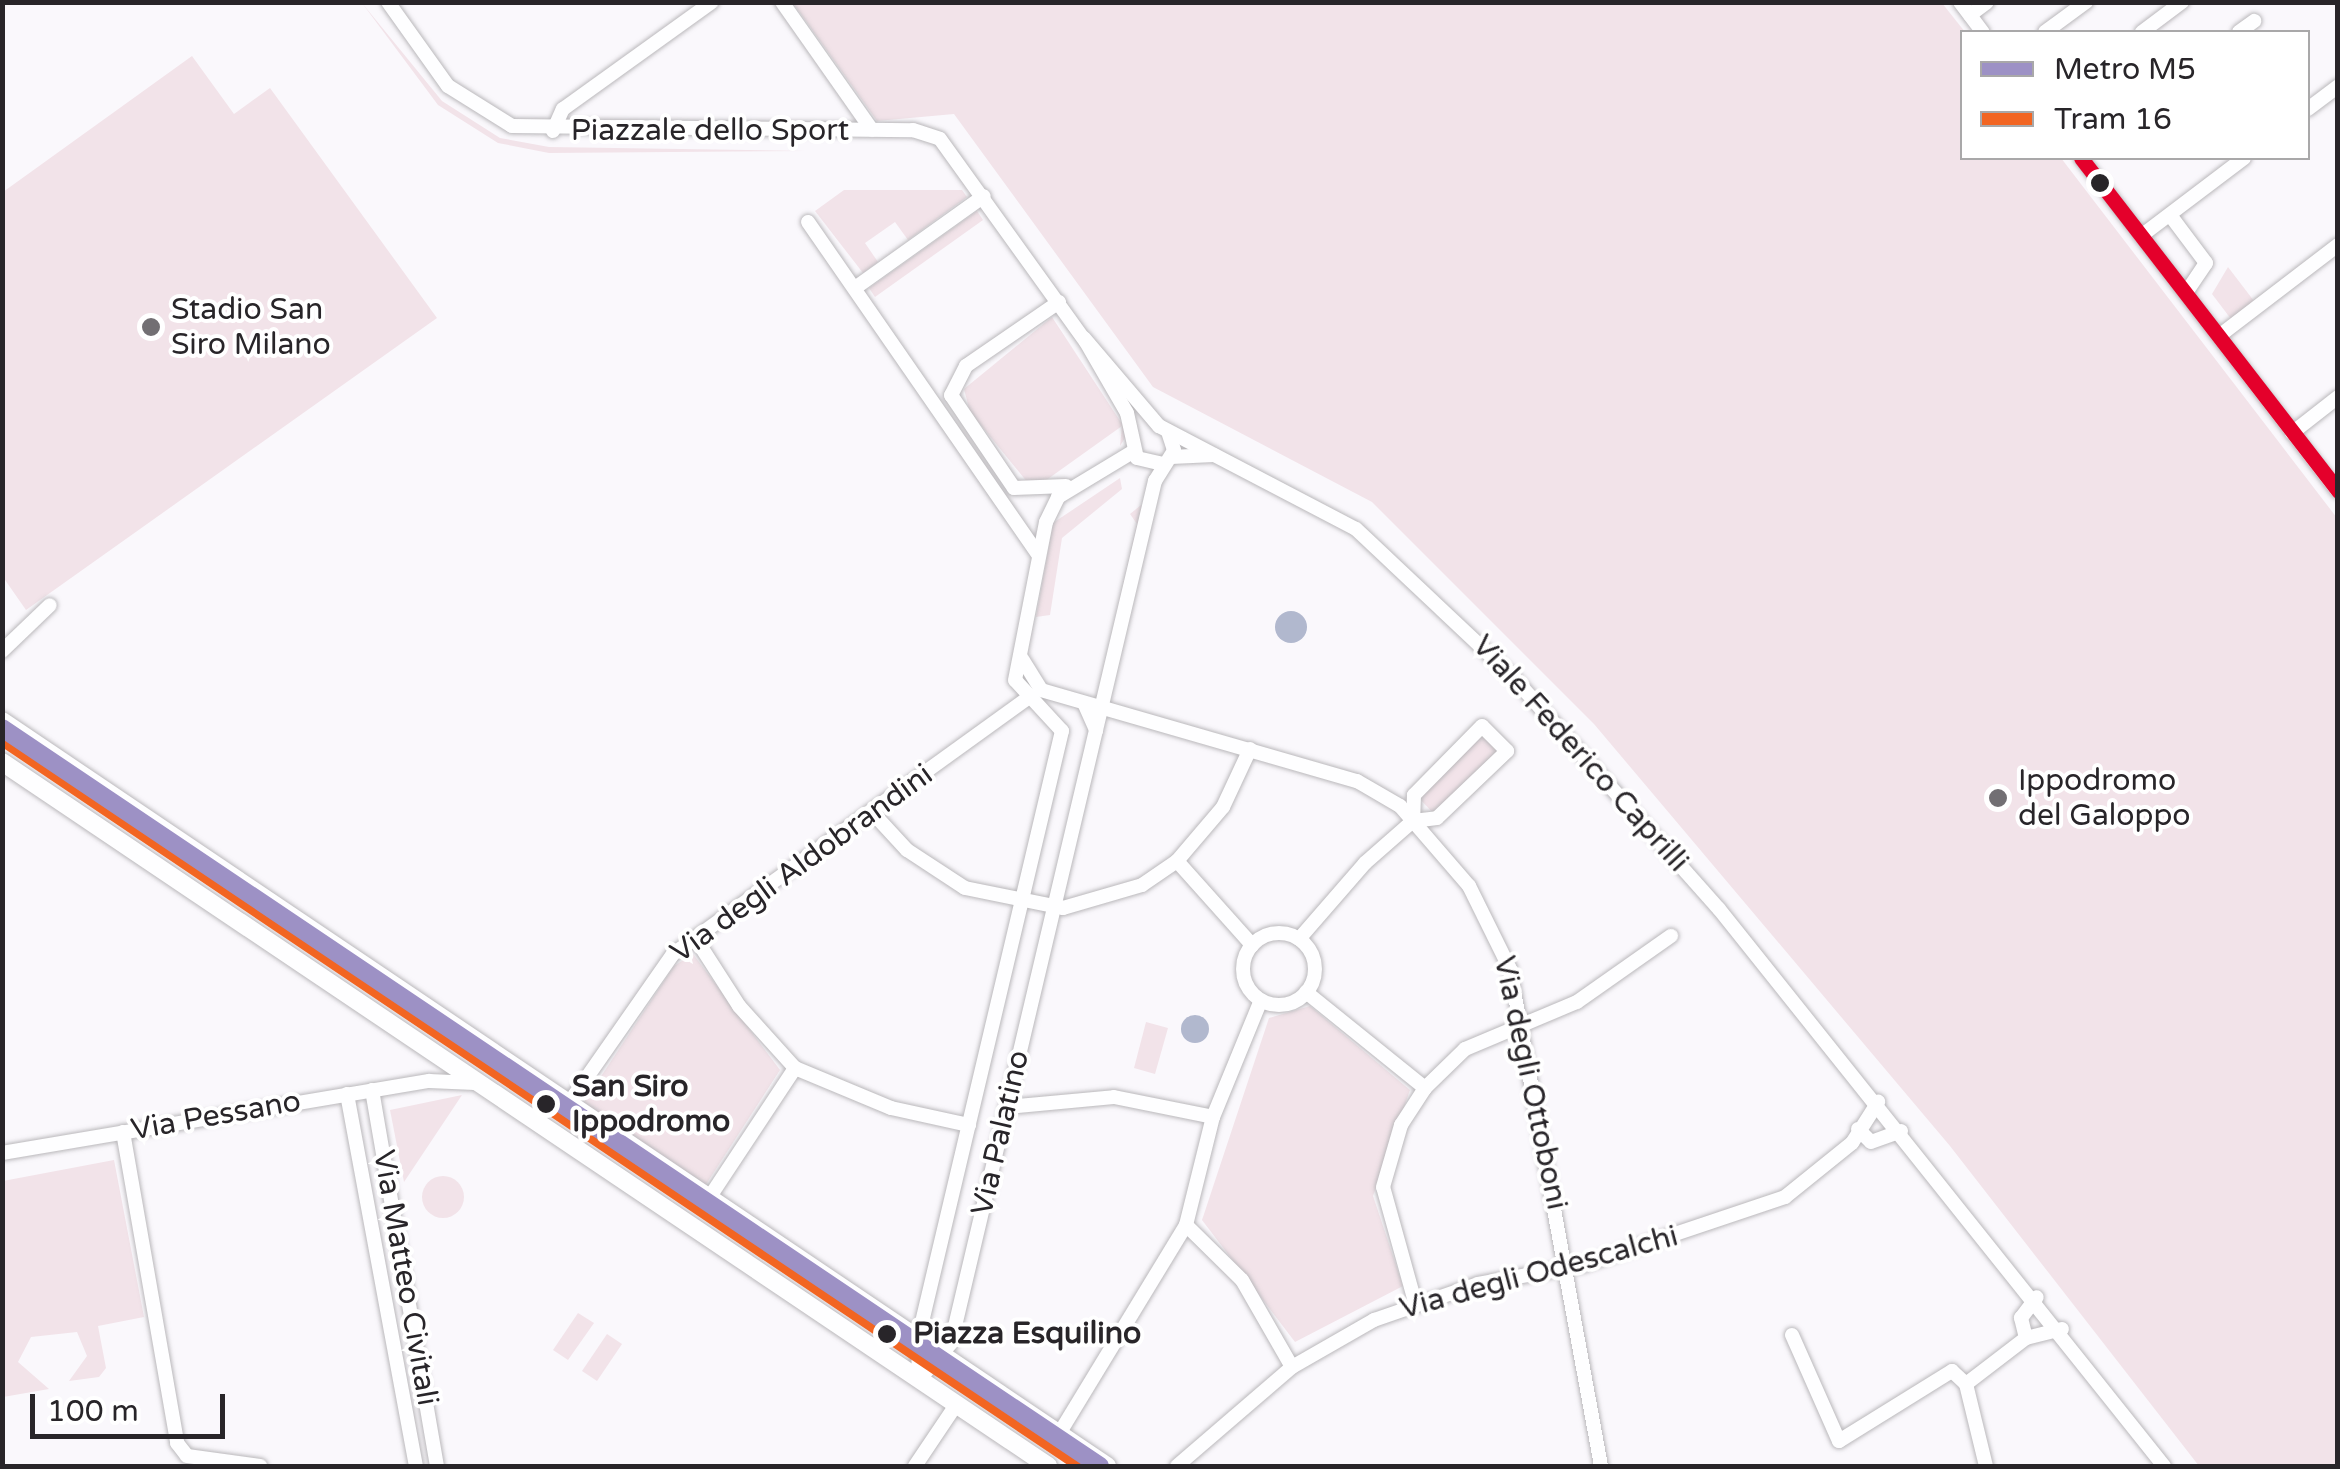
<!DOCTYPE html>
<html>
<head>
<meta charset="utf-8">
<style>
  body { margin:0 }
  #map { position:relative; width:2340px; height:1469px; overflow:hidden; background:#faf8fc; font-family:"Varela Round",sans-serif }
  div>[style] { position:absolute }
  .green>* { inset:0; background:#f2e3e9 }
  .round { border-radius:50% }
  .water>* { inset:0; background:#b1b8ce }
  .roads { filter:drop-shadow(0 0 2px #bab8bb) drop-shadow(0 0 2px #bab8bb) }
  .minor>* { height:14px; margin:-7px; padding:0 7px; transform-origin:7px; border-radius:7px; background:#fefeff }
  .minor>.ring { margin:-7px; padding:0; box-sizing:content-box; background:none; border:14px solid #fefeff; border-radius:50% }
  .major>* { height:18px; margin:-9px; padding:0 9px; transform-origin:9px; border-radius:9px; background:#fefeff }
  .bus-1>* { height:15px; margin:-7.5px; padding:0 7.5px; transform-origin:7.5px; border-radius:7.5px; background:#e4002b }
  .tram-1>* { height:15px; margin:-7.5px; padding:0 7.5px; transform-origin:7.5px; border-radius:7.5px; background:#f26522 }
  .metro-1>* { height:18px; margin:-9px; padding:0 9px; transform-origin:9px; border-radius:9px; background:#9d91c5 }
  .dots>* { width:28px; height:28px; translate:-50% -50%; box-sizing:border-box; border:5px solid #fff; border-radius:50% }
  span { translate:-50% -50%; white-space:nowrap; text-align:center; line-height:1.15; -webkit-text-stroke:8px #fff; paint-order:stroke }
  .street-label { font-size:30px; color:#282529 }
  .poi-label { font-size:30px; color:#282529 }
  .left { translate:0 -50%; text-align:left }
  .stop-label { font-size:30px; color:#282529; font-weight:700 }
  .frame { position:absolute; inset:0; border:5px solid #282529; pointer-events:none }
  .legend { position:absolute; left:1960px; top:30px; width:350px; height:130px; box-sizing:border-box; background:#fff; border:2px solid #a9a8a9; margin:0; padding:12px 18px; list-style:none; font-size:30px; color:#282529 }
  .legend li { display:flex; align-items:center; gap:20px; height:50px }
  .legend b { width:50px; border:2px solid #a9a8a9 }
  .scale { position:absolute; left:30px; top:1394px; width:195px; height:45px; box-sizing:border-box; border:5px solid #282529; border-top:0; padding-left:12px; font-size:30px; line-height:35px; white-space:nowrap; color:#282529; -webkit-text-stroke:8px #fff; paint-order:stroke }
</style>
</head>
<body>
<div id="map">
  <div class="green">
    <i style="clip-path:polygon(362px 3px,442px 101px,500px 138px,549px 147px,806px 151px,549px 153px,498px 143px,438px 105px)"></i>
    <i style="clip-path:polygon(793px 3px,1942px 3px,1965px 32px,1962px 158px,2061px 158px,2337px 518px,2337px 1466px,2199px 1466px,1950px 1146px,1594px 724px,1372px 502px,1153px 387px,954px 114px,877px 121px)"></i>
    <i style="clip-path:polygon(192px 56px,234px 114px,270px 88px,437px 318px,26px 610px,3px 577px,3px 192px)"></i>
    <i style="clip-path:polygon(844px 190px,962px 190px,967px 197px,908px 240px,895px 222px,865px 243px,878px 262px,863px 273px,815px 211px)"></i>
    <i style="clip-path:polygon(977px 211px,983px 220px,875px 297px,869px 288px)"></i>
    <i style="clip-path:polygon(2228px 267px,2254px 301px,2231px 319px,2212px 294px)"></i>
    <i style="clip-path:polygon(1052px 317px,1128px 433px,1120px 446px,1122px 426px,1045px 481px,1028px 483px,970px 412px,964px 389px)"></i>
    <i style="clip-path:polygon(1120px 478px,1122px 489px,1062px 538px,1050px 615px,1036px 617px,1053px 523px)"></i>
    <i style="clip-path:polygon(1141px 505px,1142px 506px,1100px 684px,1137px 524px,1130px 514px)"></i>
    <i style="clip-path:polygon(1482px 736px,1502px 753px,1434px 814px,1419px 798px)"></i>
    <i style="clip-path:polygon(693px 954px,780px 1070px,705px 1186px,582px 1105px,674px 966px)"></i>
    <i style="clip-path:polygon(1310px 1006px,1410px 1090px,1373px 1196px,1403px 1286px,1295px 1342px,1202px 1220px,1269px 1018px)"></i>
    <i style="clip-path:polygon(1146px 1022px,1168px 1028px,1155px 1074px,1134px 1068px)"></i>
    <i style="clip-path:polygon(462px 1095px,404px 1182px,390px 1110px)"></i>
    <i style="clip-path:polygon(114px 1160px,144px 1317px,98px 1326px,106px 1368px,99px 1377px,69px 1381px,87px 1356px,77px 1332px,31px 1337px,18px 1362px,49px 1389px,3px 1397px,3px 1181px)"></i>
    <i class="round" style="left:422px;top:1176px;width:42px;height:42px"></i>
    <i style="clip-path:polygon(578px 1313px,594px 1323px,568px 1360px,553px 1350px)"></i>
    <i style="clip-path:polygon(607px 1334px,622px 1344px,597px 1381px,582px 1371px)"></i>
  </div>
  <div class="water">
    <i class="round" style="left:1275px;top:611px;width:32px;height:32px"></i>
    <i class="round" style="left:1181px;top:1015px;width:28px;height:28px"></i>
  </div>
  <div class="roads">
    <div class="minor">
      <i style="left:388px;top:2px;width:103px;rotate:54.5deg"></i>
      <i style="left:448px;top:86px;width:75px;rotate:32deg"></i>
      <i style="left:512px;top:126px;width:401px;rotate:0.6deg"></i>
      <i style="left:913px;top:130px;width:28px;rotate:18deg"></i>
      <i style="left:940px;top:139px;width:250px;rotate:54.3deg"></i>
      <i style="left:1086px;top:342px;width:82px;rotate:60deg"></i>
      <i style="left:1127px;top:413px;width:46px;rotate:77.5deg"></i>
      <i style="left:1137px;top:458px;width:26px;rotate:13deg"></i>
      <i style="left:782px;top:2px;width:156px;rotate:54.9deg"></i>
      <i style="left:1960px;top:2px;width:38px;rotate:53deg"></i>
      <i style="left:1970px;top:15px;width:21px;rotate:-37deg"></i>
      <i style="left:2045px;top:32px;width:51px;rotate:-36.2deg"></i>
      <i style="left:2142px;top:32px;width:50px;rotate:-36.9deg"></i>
      <i style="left:2239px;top:32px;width:19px;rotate:-36deg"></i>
      <i style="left:2308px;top:109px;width:38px;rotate:-37deg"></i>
      <i style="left:553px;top:131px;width:24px;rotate:-66deg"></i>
      <i style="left:563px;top:109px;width:183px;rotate:-35.7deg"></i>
      <i style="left:2081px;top:158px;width:421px;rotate:52.4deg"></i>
      <i style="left:2170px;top:215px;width:60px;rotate:53.1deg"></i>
      <i style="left:2206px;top:263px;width:36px;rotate:124deg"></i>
      <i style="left:808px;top:222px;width:404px;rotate:55.3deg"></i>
      <i style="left:2141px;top:236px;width:129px;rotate:-37.1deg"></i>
      <i style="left:855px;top:288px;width:158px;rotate:-35.5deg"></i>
      <i style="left:1059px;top:302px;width:113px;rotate:145.5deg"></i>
      <i style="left:966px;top:366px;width:33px;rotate:117deg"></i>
      <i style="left:951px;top:395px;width:112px;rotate:55.9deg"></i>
      <i style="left:1014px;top:488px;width:52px;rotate:-2.2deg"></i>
      <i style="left:2219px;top:336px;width:150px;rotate:-37.4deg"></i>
      <i style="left:1084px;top:338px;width:116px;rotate:49.6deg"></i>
      <i style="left:1159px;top:426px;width:222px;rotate:27.6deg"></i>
      <i style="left:1356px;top:529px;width:216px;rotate:43.3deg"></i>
      <i style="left:1513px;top:677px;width:310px;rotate:48.4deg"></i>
      <i style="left:1719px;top:909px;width:713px;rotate:51.38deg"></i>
      <i style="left:2292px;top:433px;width:58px;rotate:-38deg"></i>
      <i style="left:1171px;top:457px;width:43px;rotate:-2.7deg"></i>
      <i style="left:2px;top:651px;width:66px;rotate:-43.8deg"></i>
      <i style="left:1022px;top:659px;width:36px;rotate:58deg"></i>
      <i style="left:1041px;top:690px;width:329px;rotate:16.1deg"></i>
      <i style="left:1357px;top:781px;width:50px;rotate:30.2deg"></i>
      <i style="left:1400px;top:806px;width:106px;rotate:49.2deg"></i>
      <i style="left:1469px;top:886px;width:93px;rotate:63.7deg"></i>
      <i style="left:1510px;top:969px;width:505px;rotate:79.62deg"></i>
      <i style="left:1084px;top:703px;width:30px;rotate:66deg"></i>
      <i style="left:871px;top:811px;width:53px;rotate:47.3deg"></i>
      <i style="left:907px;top:850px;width:69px;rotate:33.2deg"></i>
      <i style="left:965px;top:888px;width:100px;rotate:11.5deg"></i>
      <i style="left:1063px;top:908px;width:82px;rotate:-16.2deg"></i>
      <i style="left:1142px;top:885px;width:42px;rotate:-34.4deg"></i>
      <i style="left:1177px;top:861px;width:71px;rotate:-49.6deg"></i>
      <i style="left:1223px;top:807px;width:64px;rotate:-65deg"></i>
      <i style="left:1177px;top:861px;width:113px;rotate:48.2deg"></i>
      <i class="ring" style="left:1243px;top:933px;width:58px;height:58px"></i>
      <i style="left:696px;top:939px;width:80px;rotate:57.3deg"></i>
      <i style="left:739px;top:1006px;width:84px;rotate:47.9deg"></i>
      <i style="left:795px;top:1068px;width:104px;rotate:22.6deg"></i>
      <i style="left:891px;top:1108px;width:80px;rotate:12.3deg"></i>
      <i style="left:1299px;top:939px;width:101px;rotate:-49deg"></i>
      <i style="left:1365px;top:863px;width:64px;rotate:-41.2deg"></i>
      <i style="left:1413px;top:821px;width:24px;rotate:-7deg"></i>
      <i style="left:1437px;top:818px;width:97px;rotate:-43.7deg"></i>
      <i style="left:1507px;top:751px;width:35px;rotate:-135deg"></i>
      <i style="left:1482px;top:726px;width:97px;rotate:134.6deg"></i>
      <i style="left:1414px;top:795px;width:26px;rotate:92deg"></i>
      <i style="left:1306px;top:992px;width:153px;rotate:38.9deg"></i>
      <i style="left:372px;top:1090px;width:382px;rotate:80.2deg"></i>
      <i style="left:347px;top:1094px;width:378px;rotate:79.5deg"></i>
      <i style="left:569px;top:1103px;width:182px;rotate:-55.1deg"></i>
      <i style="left:673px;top:954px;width:441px;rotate:-35.8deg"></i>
      <i style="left:1007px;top:1107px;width:107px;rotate:-5.3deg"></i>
      <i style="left:1114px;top:1097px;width:101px;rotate:11.4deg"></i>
      <i style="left:1858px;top:1129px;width:18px;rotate:45deg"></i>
      <i style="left:1871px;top:1142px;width:32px;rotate:-20deg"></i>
      <i style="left:123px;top:1132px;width:316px;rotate:80.1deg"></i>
      <i style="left:177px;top:1443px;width:16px;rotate:52deg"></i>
      <i style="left:187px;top:1456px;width:74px;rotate:7.8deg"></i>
      <i style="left:2px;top:1153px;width:433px;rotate:-9.6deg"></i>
      <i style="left:429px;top:1081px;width:46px;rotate:2.5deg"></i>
      <i style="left:709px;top:1198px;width:156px;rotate:-56.5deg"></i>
      <i style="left:1186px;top:1225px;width:78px;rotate:44.5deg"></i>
      <i style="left:1242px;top:1280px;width:100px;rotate:60.1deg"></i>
      <i style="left:1415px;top:1302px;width:119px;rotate:-105.5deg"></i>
      <i style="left:1383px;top:1187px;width:65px;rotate:-73.8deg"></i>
      <i style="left:1401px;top:1125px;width:44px;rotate:-57deg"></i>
      <i style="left:1425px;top:1088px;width:56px;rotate:-44.3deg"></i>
      <i style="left:1465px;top:1049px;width:121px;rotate:-22.8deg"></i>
      <i style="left:1577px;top:1002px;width:115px;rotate:-35.1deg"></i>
      <i style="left:1792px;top:1335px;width:116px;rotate:66.1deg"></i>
      <i style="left:1839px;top:1441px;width:133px;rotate:-31.8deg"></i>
      <i style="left:1952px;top:1371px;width:19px;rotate:43deg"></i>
      <i style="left:2026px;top:1338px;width:21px;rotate:-104deg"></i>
      <i style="left:2021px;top:1318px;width:26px;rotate:-53deg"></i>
      <i style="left:919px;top:1380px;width:41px;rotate:-91.4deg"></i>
      <i style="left:918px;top:1339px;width:625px;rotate:-76.68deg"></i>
      <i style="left:1062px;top:731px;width:69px;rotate:-132.7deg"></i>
      <i style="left:1015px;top:680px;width:161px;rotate:-78.9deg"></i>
      <i style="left:1046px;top:522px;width:28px;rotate:-64deg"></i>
      <i style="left:1058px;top:497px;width:89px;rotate:-31.2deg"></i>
      <i style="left:919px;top:1380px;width:49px;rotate:-49.1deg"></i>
      <i style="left:951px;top:1343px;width:886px;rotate:-76.69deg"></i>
      <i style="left:1155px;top:481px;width:36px;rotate:-58deg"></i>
      <i style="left:1174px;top:450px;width:20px;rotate:-108deg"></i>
      <i style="left:1966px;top:1384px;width:76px;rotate:-37.5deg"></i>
      <i style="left:2026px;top:1338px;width:37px;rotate:-14deg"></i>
      <i style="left:1966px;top:1384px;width:84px;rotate:76.3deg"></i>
      <i style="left:1059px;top:1434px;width:245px;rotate:-58.7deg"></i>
      <i style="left:1186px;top:1225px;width:111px;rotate:-76deg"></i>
      <i style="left:1213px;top:1117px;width:126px;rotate:-67.7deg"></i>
      <i style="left:915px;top:1466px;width:73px;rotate:-56.1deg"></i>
      <i style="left:1177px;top:1466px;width:152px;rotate:-40.7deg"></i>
      <i style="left:1292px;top:1367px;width:95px;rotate:-29.8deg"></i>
      <i style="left:1374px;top:1320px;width:110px;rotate:-19.1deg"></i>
      <i style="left:1478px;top:1284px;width:107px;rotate:-10.3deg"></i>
      <i style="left:1583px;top:1265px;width:213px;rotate:-18.6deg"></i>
      <i style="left:1785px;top:1197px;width:86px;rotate:-38.9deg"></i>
      <i style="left:1852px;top:1143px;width:49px;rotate:-57.6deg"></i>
    </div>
    <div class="major">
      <i style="left:2px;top:721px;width:1333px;rotate:33.99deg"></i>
      <i style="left:2px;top:762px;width:1261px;rotate:33.94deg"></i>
    </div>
  </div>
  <div class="bus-1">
    <i style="left:2081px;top:158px;width:421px;rotate:52.3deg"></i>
  </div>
  <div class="tram-1">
    <i style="left:2px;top:738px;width:1303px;rotate:33.96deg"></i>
  </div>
  <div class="metro-1">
    <i style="left:2px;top:728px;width:1323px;rotate:33.91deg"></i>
  </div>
  <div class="dots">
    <i style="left:2100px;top:183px;background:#282529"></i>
    <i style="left:151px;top:327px;background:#726f73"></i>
    <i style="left:1998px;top:798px;background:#726f73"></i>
    <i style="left:546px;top:1104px;background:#282529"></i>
    <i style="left:887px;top:1334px;background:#282529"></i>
  </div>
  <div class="street-label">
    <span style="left:710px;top:131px">Piazzale dello Sport</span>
    <span style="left:1580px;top:754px;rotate:48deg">Viale Federico Caprilli</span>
    <span style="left:802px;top:864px;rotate:-36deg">Via degli Aldobrandini</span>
    <span style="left:1530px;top:1083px;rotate:78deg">Via degli Ottoboni</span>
    <span style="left:216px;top:1116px;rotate:-10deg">Via Pessano</span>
    <span style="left:1001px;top:1133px;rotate:-77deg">Via Palatino</span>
    <span style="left:1539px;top:1273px;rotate:-15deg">Via degli Odescalchi</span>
    <span style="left:405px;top:1278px;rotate:80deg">Via Matteo Civitali</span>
  </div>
  <div class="poi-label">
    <span class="left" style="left:171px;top:327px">Stadio San<br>Siro Milano</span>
    <span class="left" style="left:2018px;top:798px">Ippodromo<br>del Galoppo</span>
  </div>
  <div class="stop-label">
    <span class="left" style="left:572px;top:1104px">San Siro<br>Ippodromo</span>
    <span class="left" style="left:913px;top:1334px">Piazza Esquilino</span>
  </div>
  <div class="frame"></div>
  <ul class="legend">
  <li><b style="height:12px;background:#9d91c5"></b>Metro M5</li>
  <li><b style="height:12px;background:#f26522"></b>Tram 16</li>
  </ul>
  <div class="scale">100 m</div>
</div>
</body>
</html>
